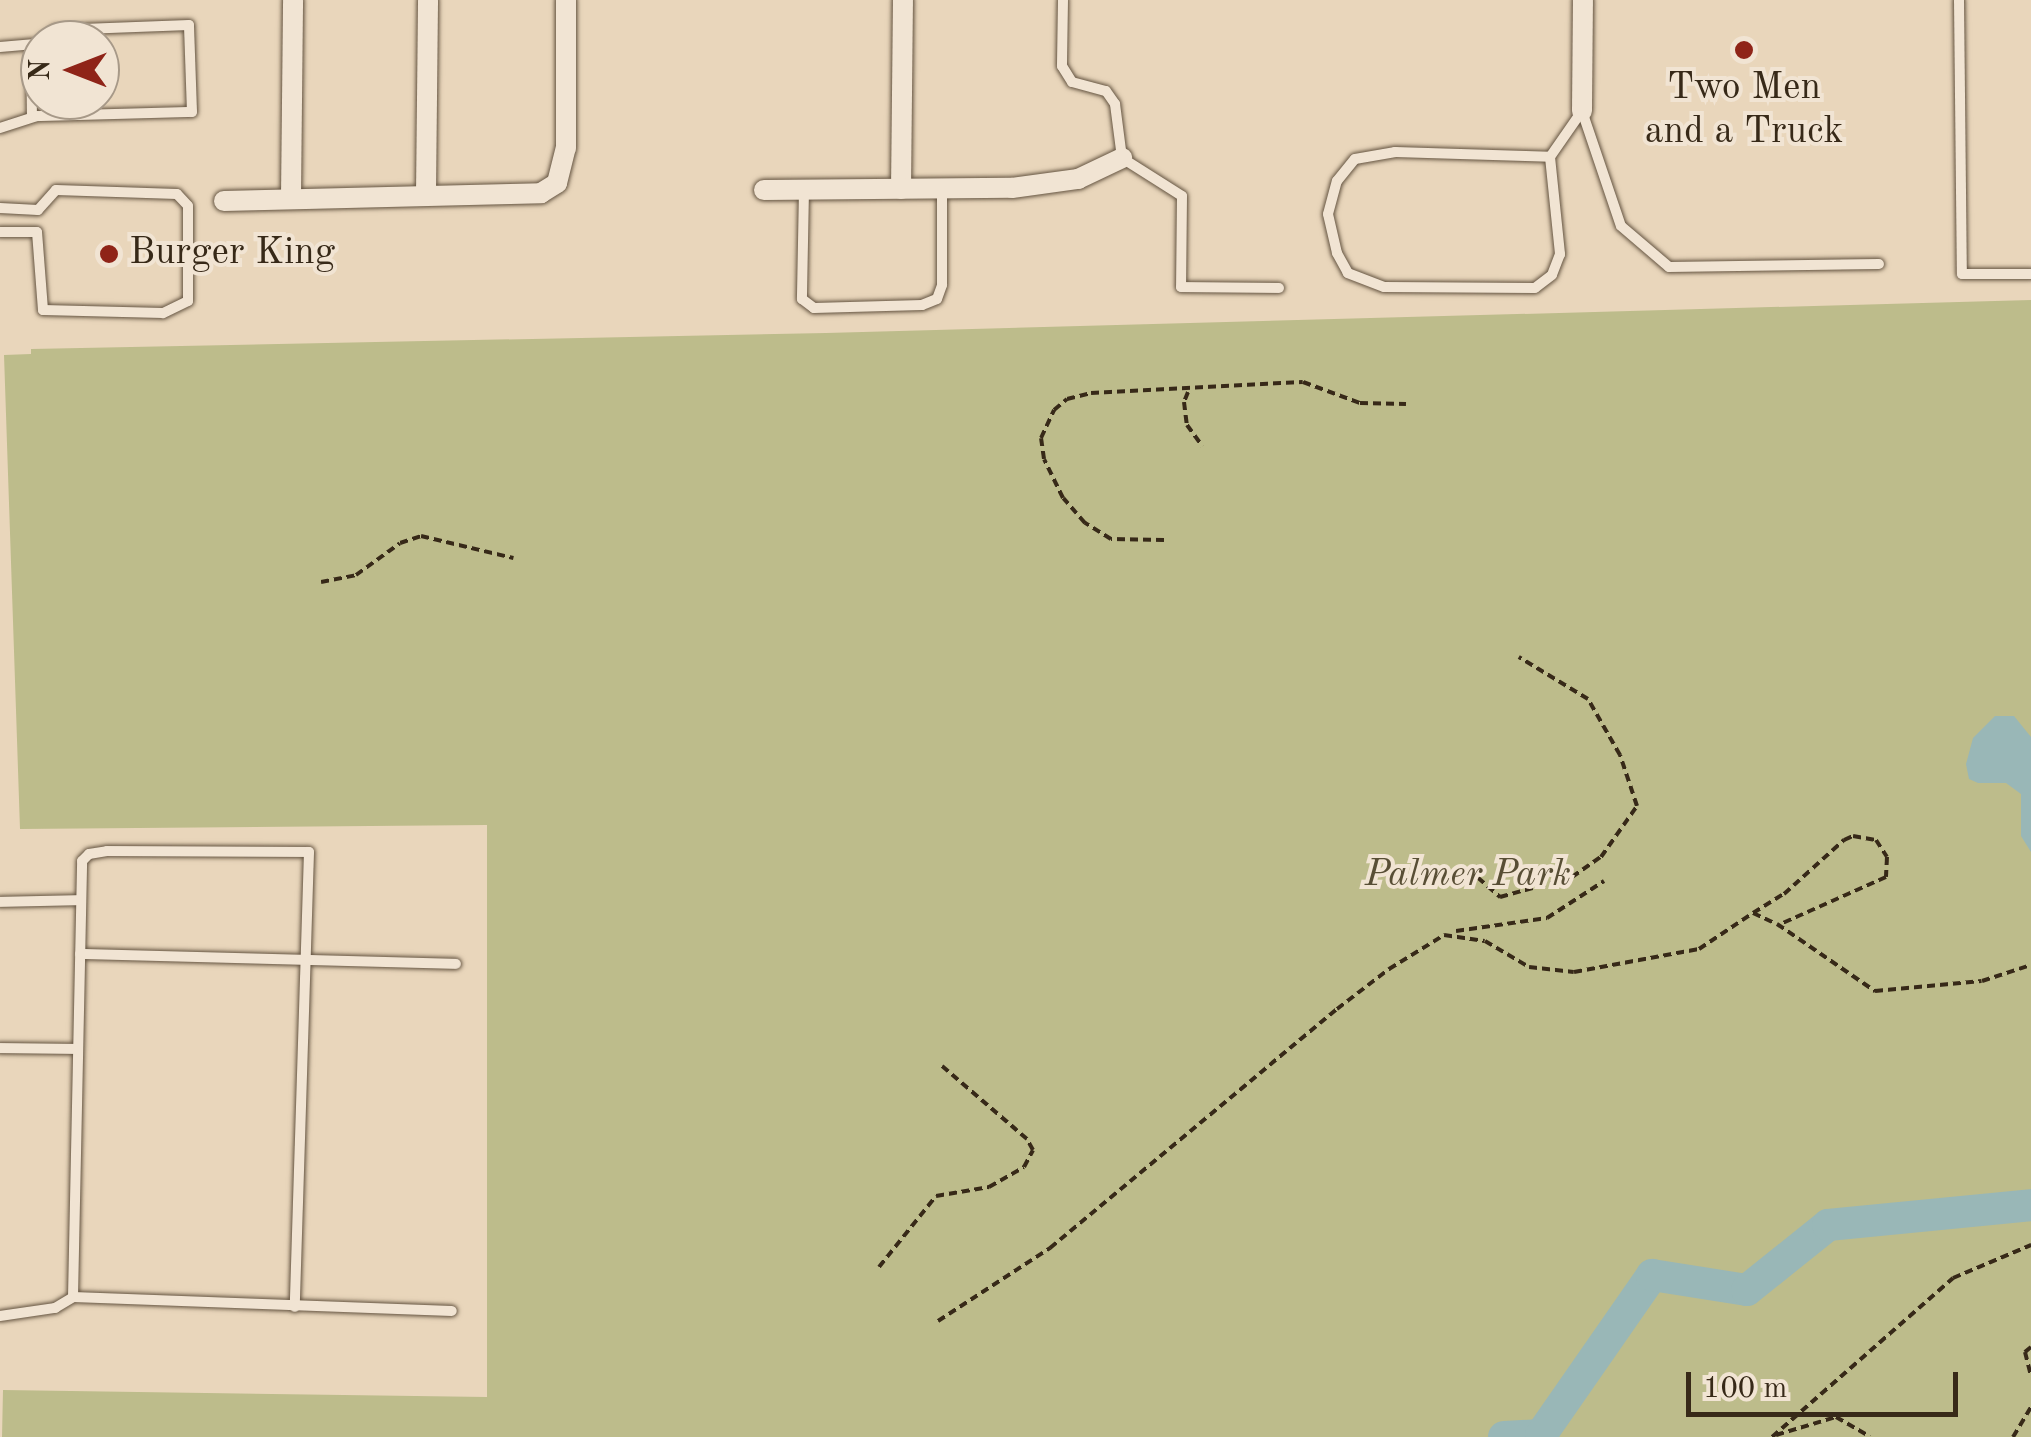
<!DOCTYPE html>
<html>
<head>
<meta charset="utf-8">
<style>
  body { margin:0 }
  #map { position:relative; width:2031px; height:1437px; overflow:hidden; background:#e9d6bb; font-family:"Old Standard TT",serif }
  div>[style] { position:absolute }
  .green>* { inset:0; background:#bdbc8b }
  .water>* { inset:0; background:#99b7b7 }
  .river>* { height:32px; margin:-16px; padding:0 16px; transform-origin:16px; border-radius:16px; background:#99b7b7 }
  .path>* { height:4px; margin-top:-2px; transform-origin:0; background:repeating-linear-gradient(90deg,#372918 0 8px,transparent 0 13px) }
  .roads { filter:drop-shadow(0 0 2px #645441) drop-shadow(0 0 2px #645441) }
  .service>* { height:10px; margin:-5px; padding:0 5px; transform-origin:5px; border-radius:5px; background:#f1e4d3 }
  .minor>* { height:20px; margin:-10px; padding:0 10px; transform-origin:10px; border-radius:10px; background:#f1e4d3 }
  .dots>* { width:28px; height:28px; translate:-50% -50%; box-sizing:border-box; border:5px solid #f1e4d3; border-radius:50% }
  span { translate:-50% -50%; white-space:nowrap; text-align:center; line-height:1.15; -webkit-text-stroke:8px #f1e4d3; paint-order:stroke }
  .poi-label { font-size:38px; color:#372918 }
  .left { translate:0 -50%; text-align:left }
  .park-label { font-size:38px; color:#584e35; font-style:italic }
  .north { position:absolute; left:20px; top:20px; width:100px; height:100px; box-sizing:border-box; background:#f1e4d3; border:2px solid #a79988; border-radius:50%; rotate:270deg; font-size:28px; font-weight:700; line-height:40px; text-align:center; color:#372918 }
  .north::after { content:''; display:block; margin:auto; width:35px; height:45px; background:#8f2418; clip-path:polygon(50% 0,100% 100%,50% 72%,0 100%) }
  .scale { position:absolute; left:1686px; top:1372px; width:272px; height:45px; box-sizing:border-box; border:5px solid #372918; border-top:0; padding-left:12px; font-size:30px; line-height:35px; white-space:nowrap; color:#372918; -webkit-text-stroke:8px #f1e4d3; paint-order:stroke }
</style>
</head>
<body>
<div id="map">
  <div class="green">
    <i style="clip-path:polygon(2031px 300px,2031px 1437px,2px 1437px,3px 1390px,487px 1397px,487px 825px,20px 829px,4px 355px,31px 354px,31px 349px,826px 333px)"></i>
  </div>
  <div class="water">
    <i style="clip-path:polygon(1995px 716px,2014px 716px,2031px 737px,2031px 852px,2021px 836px,2021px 794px,2006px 783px,1978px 783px,1969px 779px,1966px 764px,1973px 738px)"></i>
  </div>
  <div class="river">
    <i style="left:1504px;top:1437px;width:37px;rotate:-3deg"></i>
    <i style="left:1541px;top:1435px;width:195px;rotate:-55.2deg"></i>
    <i style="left:1652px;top:1275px;width:96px;rotate:9deg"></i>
    <i style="left:1747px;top:1290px;width:104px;rotate:-38.7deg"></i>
    <i style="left:1828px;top:1225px;width:204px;rotate:-5.6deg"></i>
  </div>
  <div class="path">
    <i style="left:1188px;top:392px;width:11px;rotate:112deg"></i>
    <i style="left:1184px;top:402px;width:23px;rotate:83deg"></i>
    <i style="left:1187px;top:425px;width:26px;rotate:54deg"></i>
    <i style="left:1164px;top:540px;width:53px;rotate:-178.9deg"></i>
    <i style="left:1111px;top:539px;width:31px;rotate:-148deg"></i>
    <i style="left:1085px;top:523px;width:33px;rotate:-131deg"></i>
    <i style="left:1063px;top:498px;width:43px;rotate:-116deg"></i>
    <i style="left:1044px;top:459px;width:21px;rotate:-98deg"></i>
    <i style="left:1041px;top:438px;width:31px;rotate:-65deg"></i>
    <i style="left:1054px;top:410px;width:17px;rotate:-40deg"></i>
    <i style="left:1067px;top:399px;width:25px;rotate:-14deg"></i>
    <i style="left:1091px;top:393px;width:212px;rotate:-3deg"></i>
    <i style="left:1303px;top:382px;width:61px;rotate:20.2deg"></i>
    <i style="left:1360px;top:403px;width:46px;rotate:1.2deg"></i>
    <i style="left:321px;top:582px;width:36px;rotate:-11deg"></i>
    <i style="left:356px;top:575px;width:54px;rotate:-36deg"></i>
    <i style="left:400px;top:543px;width:22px;rotate:-18deg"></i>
    <i style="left:421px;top:536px;width:95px;rotate:13.4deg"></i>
    <i style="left:1468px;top:869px;width:43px;rotate:41.2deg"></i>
    <i style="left:1500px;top:897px;width:75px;rotate:-15.5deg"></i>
    <i style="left:1572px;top:877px;width:35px;rotate:-35deg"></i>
    <i style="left:1601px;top:857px;width:62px;rotate:-54.8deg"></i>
    <i style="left:1637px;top:806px;width:54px;rotate:-108.4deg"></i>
    <i style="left:1620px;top:755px;width:64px;rotate:-119.7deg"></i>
    <i style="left:1588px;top:699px;width:81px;rotate:-148.7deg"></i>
    <i style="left:1753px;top:913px;width:36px;rotate:-32deg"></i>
    <i style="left:1784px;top:894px;width:81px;rotate:-42deg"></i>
    <i style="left:1844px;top:840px;width:10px;rotate:-24deg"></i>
    <i style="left:1853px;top:836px;width:23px;rotate:10deg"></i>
    <i style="left:1876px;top:840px;width:20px;rotate:57deg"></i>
    <i style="left:1887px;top:857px;width:20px;rotate:93deg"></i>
    <i style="left:1886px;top:877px;width:118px;rotate:156deg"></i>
    <i style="left:1456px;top:931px;width:92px;rotate:-8.1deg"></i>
    <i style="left:1547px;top:918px;width:68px;rotate:-33deg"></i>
    <i style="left:879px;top:1267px;width:91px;rotate:-51.2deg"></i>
    <i style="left:936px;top:1196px;width:54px;rotate:-9.6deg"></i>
    <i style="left:989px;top:1187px;width:40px;rotate:-29.7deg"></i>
    <i style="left:1024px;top:1167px;width:19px;rotate:-62deg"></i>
    <i style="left:1033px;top:1150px;width:13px;rotate:-119deg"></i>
    <i style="left:1027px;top:1139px;width:112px;rotate:-139.3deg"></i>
    <i style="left:938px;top:1321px;width:134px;rotate:-33.1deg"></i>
    <i style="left:1050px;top:1248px;width:373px;rotate:-39.8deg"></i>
    <i style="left:1337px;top:1009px;width:66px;rotate:-37.6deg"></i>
    <i style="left:1389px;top:969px;width:65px;rotate:-31.7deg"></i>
    <i style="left:1444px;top:935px;width:41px;rotate:8.3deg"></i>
    <i style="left:1485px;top:941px;width:51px;rotate:30.6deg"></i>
    <i style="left:1529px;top:967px;width:45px;rotate:6.3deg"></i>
    <i style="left:1574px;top:972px;width:127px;rotate:-10.4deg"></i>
    <i style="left:1699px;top:949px;width:65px;rotate:-33.7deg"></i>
    <i style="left:1753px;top:913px;width:26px;rotate:25deg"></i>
    <i style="left:1777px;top:924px;width:119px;rotate:34.4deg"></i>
    <i style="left:1875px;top:991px;width:107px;rotate:-5.3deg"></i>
    <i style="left:1982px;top:981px;width:52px;rotate:-18.1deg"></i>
    <i style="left:2031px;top:1347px;width:8px;rotate:140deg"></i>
    <i style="left:2025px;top:1352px;width:25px;rotate:76deg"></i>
    <i style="left:1776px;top:1435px;width:63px;rotate:-16.7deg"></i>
    <i style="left:1836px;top:1417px;width:39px;rotate:30deg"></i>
    <i style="left:1772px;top:1437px;width:241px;rotate:-41.3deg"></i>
    <i style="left:1953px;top:1278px;width:85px;rotate:-22.9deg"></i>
    <i style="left:2013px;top:1437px;width:35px;rotate:-59deg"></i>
  </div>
  <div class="roads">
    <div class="service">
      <i style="left:1063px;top:0;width:66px;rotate:90.9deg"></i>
      <i style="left:1062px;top:66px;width:19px;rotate:58deg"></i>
      <i style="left:1072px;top:82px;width:35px;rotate:15deg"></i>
      <i style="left:1106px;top:91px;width:16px;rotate:55deg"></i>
      <i style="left:1115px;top:104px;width:54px;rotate:82.6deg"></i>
      <i style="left:1122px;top:158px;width:71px;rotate:32.3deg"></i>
      <i style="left:1182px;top:196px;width:91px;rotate:90.6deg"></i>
      <i style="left:1181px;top:287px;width:98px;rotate:0.6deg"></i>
      <i style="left:1959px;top:0;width:274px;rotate:89.4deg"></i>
      <i style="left:1962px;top:274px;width:69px"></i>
      <i style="left:0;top:47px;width:35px;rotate:-5deg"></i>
      <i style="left:31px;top:47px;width:70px;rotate:89.2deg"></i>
      <i style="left:1582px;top:111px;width:121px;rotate:71.3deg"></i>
      <i style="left:1621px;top:226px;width:63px;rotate:40.5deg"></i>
      <i style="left:1669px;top:267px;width:210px;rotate:-0.8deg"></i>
      <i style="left:0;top:128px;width:39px;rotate:-18deg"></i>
      <i style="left:37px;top:116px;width:155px;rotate:-1.5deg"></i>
      <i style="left:192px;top:112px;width:87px;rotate:-92deg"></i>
      <i style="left:189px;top:25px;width:133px;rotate:177.8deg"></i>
      <i style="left:56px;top:30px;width:18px;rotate:146deg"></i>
      <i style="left:1550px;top:157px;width:98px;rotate:84.1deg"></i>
      <i style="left:1560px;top:254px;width:22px;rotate:111deg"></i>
      <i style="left:1552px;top:275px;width:21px;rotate:143deg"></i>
      <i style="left:1535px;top:288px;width:151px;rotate:-179.6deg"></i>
      <i style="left:1384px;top:287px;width:39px;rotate:-159deg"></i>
      <i style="left:1348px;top:273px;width:23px;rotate:-119deg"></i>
      <i style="left:1337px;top:253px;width:40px;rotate:-103deg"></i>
      <i style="left:1328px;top:214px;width:34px;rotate:-75deg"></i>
      <i style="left:1337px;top:181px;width:28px;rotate:-51deg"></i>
      <i style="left:1355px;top:159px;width:41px;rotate:-9.9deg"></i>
      <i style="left:1395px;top:152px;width:155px;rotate:1.8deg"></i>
      <i style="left:1550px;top:157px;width:56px;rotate:-55.2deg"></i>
      <i style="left:804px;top:190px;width:109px;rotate:91.1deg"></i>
      <i style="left:802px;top:299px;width:15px;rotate:37deg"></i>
      <i style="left:814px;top:308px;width:108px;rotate:-1.6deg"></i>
      <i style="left:922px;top:305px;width:16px;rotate:-22deg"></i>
      <i style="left:937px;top:299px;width:15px;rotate:-70deg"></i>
      <i style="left:942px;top:285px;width:96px;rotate:-90deg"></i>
      <i style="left:0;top:208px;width:38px;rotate:3deg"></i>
      <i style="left:38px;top:210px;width:27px;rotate:-48deg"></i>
      <i style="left:56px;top:190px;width:121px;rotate:1.9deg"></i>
      <i style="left:177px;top:194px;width:16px;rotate:47deg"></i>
      <i style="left:188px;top:206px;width:95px;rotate:90deg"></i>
      <i style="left:188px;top:301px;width:28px;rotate:154deg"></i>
      <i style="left:163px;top:313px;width:120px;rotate:-178.6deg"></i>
      <i style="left:43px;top:310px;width:78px;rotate:-94.4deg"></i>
      <i style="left:37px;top:232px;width:37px;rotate:180deg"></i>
      <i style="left:0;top:902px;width:81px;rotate:-1.4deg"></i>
      <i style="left:80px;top:954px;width:376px;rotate:1.5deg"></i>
      <i style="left:0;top:1048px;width:77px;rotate:0.7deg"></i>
      <i style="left:73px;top:1297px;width:436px;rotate:-88.8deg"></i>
      <i style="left:82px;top:861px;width:10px;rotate:-45deg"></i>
      <i style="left:89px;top:854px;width:18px;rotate:-9deg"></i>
      <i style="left:107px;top:851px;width:202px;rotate:0.3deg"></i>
      <i style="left:309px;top:852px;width:455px;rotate:91.8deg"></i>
      <i style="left:0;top:1316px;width:56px;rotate:-8.3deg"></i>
      <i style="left:55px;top:1308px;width:21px;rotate:-31deg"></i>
      <i style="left:73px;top:1297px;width:379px;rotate:2.1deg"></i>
    </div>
    <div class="minor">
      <i style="left:1582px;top:111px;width:111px;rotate:-89.5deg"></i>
      <i style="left:901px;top:189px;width:189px;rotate:-89.4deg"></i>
      <i style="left:764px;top:190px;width:248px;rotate:-0.5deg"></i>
      <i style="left:1012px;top:188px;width:67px;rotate:-7.8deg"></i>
      <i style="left:1078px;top:179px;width:49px;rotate:-25.5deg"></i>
      <i style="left:426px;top:194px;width:194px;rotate:-89.4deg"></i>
      <i style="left:291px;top:197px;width:197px;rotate:-89.4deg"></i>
      <i style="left:224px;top:201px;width:317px;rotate:-1.4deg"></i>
      <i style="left:541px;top:193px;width:19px;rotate:-32deg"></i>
      <i style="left:557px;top:183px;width:36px;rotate:-76deg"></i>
      <i style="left:566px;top:148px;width:148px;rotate:-90deg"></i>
    </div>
  </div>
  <div class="dots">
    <i style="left:1744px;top:50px;background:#8f2418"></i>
    <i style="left:109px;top:254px;background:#8f2418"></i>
  </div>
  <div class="poi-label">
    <span style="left:1744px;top:111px">Two Men<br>and a Truck</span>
    <span class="left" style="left:129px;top:254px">Burger King</span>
  </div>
  <div class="park-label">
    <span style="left:1468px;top:876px">Palmer Park</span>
  </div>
  <div class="north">N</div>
  <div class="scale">100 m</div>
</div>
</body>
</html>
